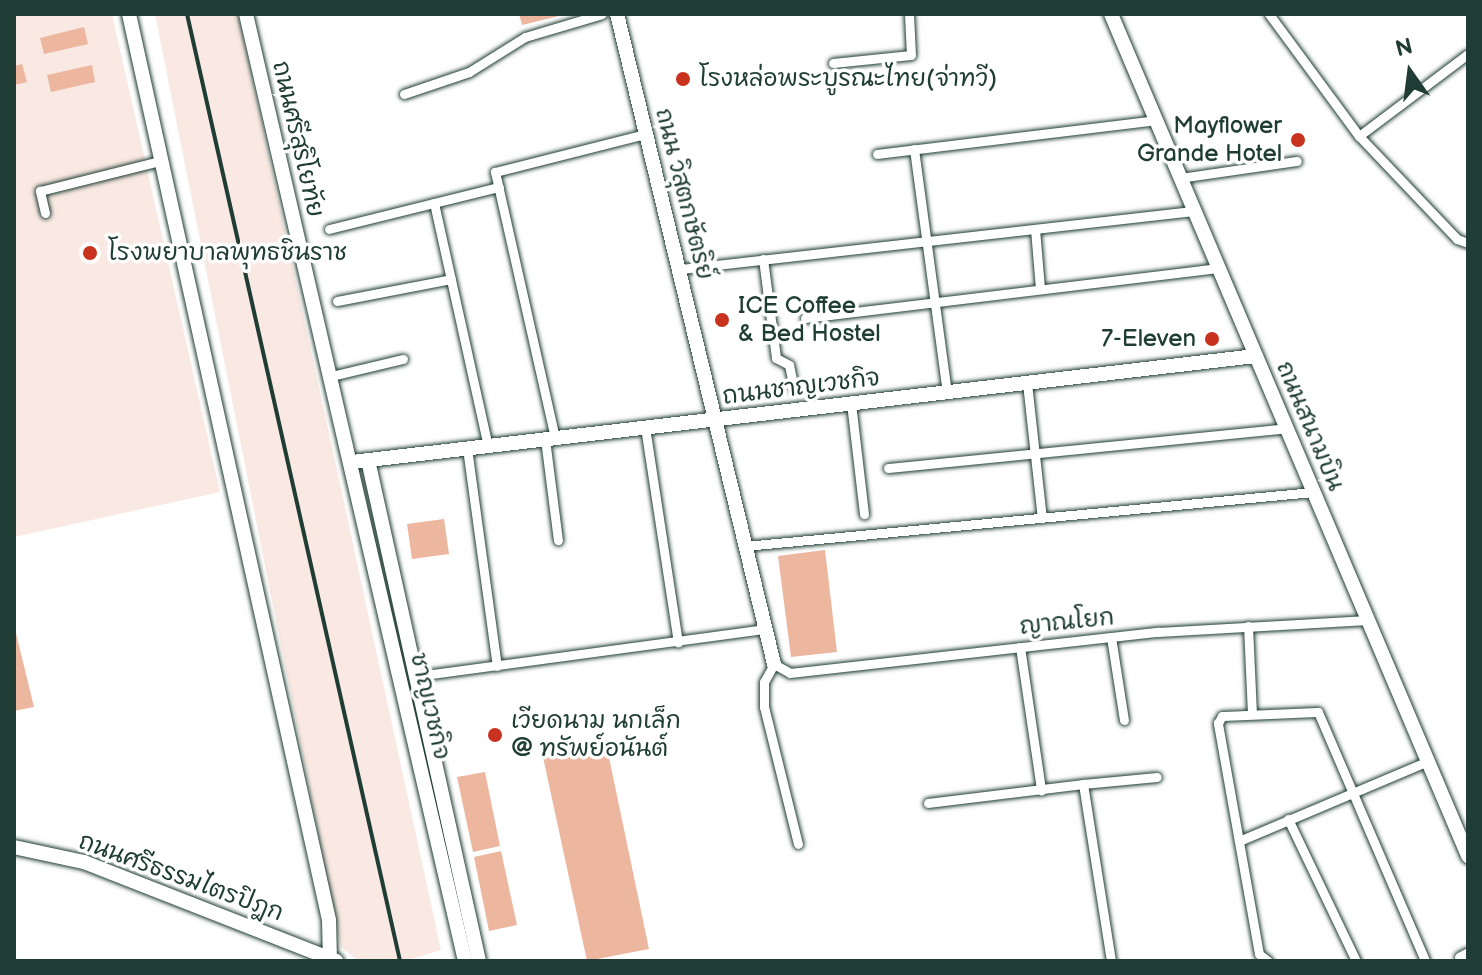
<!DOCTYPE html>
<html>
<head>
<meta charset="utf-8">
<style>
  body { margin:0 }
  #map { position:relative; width:1482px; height:975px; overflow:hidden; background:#fff; font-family:"Balsamiq Sans","Playpen Sans Thai",sans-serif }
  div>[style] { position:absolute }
  .built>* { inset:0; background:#f9e9e2 }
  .building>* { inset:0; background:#ecb69f }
  .roads { filter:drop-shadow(0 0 2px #1f3d34) drop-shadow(0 0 2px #1f3d34) }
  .street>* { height:9px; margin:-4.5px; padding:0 4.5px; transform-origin:4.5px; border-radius:4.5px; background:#fff }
  .secondary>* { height:14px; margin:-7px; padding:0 7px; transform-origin:7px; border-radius:7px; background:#fff }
  .rail>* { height:4px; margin:-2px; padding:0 2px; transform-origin:2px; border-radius:2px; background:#1f3d34 }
  .dots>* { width:22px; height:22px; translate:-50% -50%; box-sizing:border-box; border:4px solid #fff; border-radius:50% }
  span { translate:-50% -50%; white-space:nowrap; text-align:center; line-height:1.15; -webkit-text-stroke:7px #fff; paint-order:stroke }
  .poi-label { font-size:24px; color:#1f3d34 }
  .left { translate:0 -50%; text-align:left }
  .right { translate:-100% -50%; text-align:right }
  .street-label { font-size:24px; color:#1f3d34 }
  .frame { position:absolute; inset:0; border:16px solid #1f3d34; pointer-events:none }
  .north { position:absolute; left:1370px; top:32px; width:80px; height:80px; -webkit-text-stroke:6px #fff; paint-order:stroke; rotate:346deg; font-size:22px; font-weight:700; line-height:32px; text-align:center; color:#1f3d34 }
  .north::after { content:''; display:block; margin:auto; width:28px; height:36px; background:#1f3d34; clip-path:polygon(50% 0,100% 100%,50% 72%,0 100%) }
</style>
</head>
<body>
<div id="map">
  <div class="built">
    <i style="clip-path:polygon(14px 14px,112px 14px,220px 492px,14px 537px)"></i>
    <i style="clip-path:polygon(155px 14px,238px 14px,441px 950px,405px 961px,358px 961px,341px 947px)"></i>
  </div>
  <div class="building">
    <i style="clip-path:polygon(519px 14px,563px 14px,563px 15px,522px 25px)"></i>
    <i style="clip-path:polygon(84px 27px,88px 44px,44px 54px,40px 38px)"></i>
    <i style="clip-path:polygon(22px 64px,27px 82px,14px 85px,14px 66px)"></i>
    <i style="clip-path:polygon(92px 65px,95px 82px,51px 92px,47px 75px)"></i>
    <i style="clip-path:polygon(444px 519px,449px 554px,412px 559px,407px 524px)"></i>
    <i style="clip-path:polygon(825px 550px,837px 652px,791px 657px,778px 556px)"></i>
    <i style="clip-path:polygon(14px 625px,34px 707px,14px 711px)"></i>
    <i style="clip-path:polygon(606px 743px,649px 949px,587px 961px,543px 757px)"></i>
    <i style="clip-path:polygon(485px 772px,500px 846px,473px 852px,457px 777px)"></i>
    <i style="clip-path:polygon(501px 851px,517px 925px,489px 931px,474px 857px)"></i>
  </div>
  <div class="roads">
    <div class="street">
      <i style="left:1269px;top:14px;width:152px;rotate:53.6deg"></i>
      <i style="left:1359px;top:136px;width:142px;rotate:46.4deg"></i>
      <i style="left:1457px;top:239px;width:12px;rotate:20deg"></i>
      <i style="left:833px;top:63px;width:78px;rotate:-5.9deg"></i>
      <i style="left:911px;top:55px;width:41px;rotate:-92.8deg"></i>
      <i style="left:404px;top:94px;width:69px;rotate:-18.7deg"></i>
      <i style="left:469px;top:72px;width:66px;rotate:-32deg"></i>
      <i style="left:525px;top:37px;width:80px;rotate:-16.6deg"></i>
      <i style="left:1359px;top:136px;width:136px;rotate:-37deg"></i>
      <i style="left:914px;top:149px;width:245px;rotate:82.3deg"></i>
      <i style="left:877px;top:154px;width:282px;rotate:-6.9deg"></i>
      <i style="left:1180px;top:178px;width:118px;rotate:-8.3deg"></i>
      <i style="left:434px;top:203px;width:249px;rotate:77.5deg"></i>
      <i style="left:45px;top:213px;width:23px;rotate:-103deg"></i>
      <i style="left:40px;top:191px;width:127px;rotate:-14.1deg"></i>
      <i style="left:329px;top:229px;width:175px;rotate:-13.9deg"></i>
      <i style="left:1035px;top:229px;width:60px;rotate:85.2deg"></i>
      <i style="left:763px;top:259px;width:100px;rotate:82.5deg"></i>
      <i style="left:776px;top:358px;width:15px;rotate:28deg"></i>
      <i style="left:789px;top:365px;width:25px;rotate:78deg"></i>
      <i style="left:681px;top:269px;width:515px;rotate:-6.46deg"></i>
      <i style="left:337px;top:301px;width:116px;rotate:-10.9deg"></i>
      <i style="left:805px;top:318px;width:416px;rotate:-6.9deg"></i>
      <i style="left:331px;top:376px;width:74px;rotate:-13.3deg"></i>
      <i style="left:1027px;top:383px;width:136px;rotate:83.7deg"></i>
      <i style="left:851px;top:403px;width:112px;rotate:83.3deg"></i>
      <i style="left:645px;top:427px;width:218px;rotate:81.3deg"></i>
      <i style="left:555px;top:438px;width:273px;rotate:-102.7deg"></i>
      <i style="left:495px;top:172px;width:155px;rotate:-14.2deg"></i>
      <i style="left:545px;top:439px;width:102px;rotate:82.7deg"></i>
      <i style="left:467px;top:448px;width:220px;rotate:82.2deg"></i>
      <i style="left:888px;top:468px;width:401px;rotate:-5.7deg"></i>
      <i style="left:745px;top:546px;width:571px;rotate:-5.43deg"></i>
      <i style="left:1248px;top:626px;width:88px;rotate:87.4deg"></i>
      <i style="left:1111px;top:637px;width:84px;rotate:81.1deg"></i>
      <i style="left:1020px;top:647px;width:145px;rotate:81.6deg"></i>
      <i style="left:417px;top:676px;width:351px;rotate:-7.7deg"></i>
      <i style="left:1083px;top:784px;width:74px;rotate:-5.4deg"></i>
      <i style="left:928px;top:803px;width:156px;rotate:-7deg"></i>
      <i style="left:1083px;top:784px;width:179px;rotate:81deg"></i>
      <i style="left:1288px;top:819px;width:157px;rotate:64.4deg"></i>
      <i style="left:1239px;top:841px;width:205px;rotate:-22.9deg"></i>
      <i style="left:798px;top:844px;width:141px;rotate:-103.9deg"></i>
      <i style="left:764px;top:707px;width:25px;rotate:-90deg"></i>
      <i style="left:764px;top:682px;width:21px;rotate:-61deg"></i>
      <i style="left:774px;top:664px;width:18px;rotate:29deg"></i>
      <i style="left:790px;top:673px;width:370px;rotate:-6.4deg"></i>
      <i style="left:1158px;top:632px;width:210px;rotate:-3.3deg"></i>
      <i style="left:1459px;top:957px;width:10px;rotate:-29deg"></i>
      <i style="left:1268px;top:961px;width:11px;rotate:-142deg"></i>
      <i style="left:1259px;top:954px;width:235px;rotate:-100.1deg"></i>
      <i style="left:1218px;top:723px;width:8px;rotate:-60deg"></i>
      <i style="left:1222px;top:716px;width:96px;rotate:-2.4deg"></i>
      <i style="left:1318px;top:712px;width:271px;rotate:66.7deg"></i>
    </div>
    <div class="secondary">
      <i style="left:129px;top:14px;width:928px;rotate:77.55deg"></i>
      <i style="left:329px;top:920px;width:41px;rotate:88.6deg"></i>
      <i style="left:246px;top:14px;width:972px;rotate:76.98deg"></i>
      <i style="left:617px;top:14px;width:669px;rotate:76.42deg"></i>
      <i style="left:1111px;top:14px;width:915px;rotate:67.02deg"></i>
      <i style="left:368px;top:460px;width:513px;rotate:77.51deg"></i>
      <i style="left:352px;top:462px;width:910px;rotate:-6.69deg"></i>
      <i style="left:14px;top:847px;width:72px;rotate:12.1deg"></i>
      <i style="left:84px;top:862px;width:271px;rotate:21.4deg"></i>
    </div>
  </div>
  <div class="rail">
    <i style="left:187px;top:14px;width:971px;rotate:77.32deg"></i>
  </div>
  <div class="dots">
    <i style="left:683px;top:79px;background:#c8321e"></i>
    <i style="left:1298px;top:140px;background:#c8321e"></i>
    <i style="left:90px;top:253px;background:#c8321e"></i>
    <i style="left:722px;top:320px;background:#c8321e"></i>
    <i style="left:1212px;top:339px;background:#c8321e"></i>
    <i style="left:495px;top:735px;background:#c8321e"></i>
  </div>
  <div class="poi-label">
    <span class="left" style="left:699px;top:79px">โรงหล่อพระบูรณะไทย(จ่าทวี)</span>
    <span class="right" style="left:1282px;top:140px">Mayflower<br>Grande Hotel</span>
    <span class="left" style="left:108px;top:253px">โรงพยาบาลพุทธชินราช</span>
    <span class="left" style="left:738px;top:320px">ICE Coffee<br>&amp; Bed Hostel</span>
    <span class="right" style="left:1196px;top:339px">7-Eleven</span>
    <span class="left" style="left:511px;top:735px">เวียดนาม นกเล็ก<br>@ ทรัพย์อนันต์</span>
  </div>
  <div class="street-label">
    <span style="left:298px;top:139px;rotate:77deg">ถนนศรีสุริโยทัย</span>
    <span style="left:684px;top:194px;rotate:76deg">ถนน วิสุตกษัตริย์</span>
    <span style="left:801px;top:387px;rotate:-7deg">ถนนชาญเวชกิจ</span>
    <span style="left:1310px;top:426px;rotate:67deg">ถนนสนามบิน</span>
    <span style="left:1067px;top:622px;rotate:-6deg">ญาณโยก</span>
    <span style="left:430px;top:706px;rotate:77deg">ชาญเวชกิจ</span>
    <span style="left:181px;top:877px;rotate:20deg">ถนนศรีธรรมไตรปิฎก</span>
  </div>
  <div class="frame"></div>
  <div class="north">N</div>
</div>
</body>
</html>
